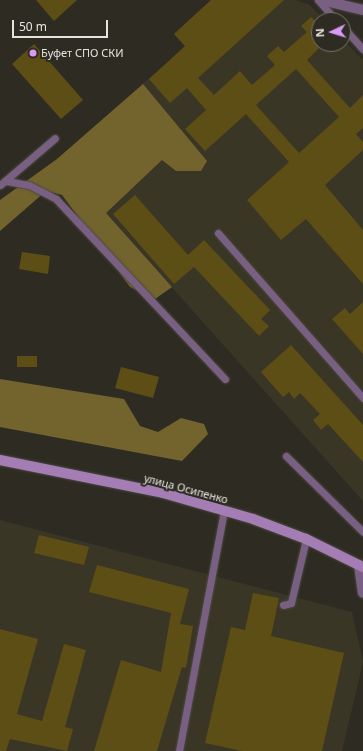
<!DOCTYPE html>
<html>
<head>
<meta charset="utf-8">
<style>
  body { margin:0 }
  #map { position:relative; width:363px; height:751px; overflow:hidden; background:#2e2c22; font-family:"Noto Sans",sans-serif }
  div>[style] { position:absolute }
  .built>* { inset:0; background:#3a3626 }
  .forest>* { inset:0; background:#73642e }
  .building>* { inset:0; background:#5c4e15 }
  .roads { filter:drop-shadow(0 0 1px #4b4940) drop-shadow(0 0 1px #4b4940) }
  .lane>* { height:7px; margin:-3.5px; padding:0 3.5px; transform-origin:3.5px; border-radius:3.5px; background:#796083 }
  .street>* { height:10px; margin:-5px; padding:0 5px; transform-origin:5px; border-radius:5px; background:#796083 }
  .secondary>* { height:10px; margin:-5px; padding:0 5px; transform-origin:5px; border-radius:5px; background:#a57db5 }
  .dots>* { width:11px; height:11px; translate:-50% -50%; box-sizing:border-box; border:2px solid #2e2c22; border-radius:50% }
  span { translate:-50% -50%; white-space:nowrap; text-align:center; line-height:1.15; -webkit-text-stroke:4px #2e2c22; paint-order:stroke }
  .poi-label { font-size:11px; color:#e5e3dd }
  .left { translate:0 -50%; text-align:left }
  .street-label { font-size:11px; color:#e5e3dd }
  .north { position:absolute; left:311px; top:12px; width:40px; height:40px; box-sizing:border-box; background:#2e2c22; border:1px solid #77756d; border-radius:50%; rotate:266deg; font-size:11px; font-weight:700; line-height:16px; text-align:center; color:#e5e3dd }
  .north::after { content:''; display:block; margin:auto; width:14px; height:18px; background:#db99f5; clip-path:polygon(50% 0,100% 100%,50% 72%,0 100%) }
  .scale { position:absolute; left:12px; top:20px; width:96px; height:18px; box-sizing:border-box; border:2px solid #e5e3dd; border-top:0; padding-left:5px; font-size:12px; line-height:14px; white-space:nowrap; color:#e5e3dd; -webkit-text-stroke:3px #2e2c22; paint-order:stroke }
</style>
</head>
<body>
<div id="map">
  <div class="built">
    <i style="clip-path:polygon(211px 0,295px 0,310px 5px,324px 20px,319px 20px,319px 44px,343px 44px,343px 40px,363px 60px,363px 501px,57px 159px,185px 47px,174px 34px)"></i>
    <i style="clip-path:polygon(0 520px,352px 612px,363px 662px,342px 751px,0 751px)"></i>
  </div>
  <div class="forest">
    <i style="clip-path:polygon(143px 84px,207px 161px,201px 171px,176px 171px,162px 160px,106px 213px,172px 287px,155px 299px,130px 287px,62px 195px,46px 191px,0 231px,0 200px,57px 159px)"></i>
    <i style="clip-path:polygon(0 379px,124px 399px,140px 426px,158px 432px,181px 418px,204px 424px,208px 434px,182px 461px,0 427px)"></i>
  </div>
  <div class="building">
    <i style="clip-path:polygon(36px 0,77px 0,54px 21px)"></i>
    <i style="clip-path:polygon(evenodd,211px 0,284px 0,198px 78px,214px 95px,240px 71px,252px 85px,275px 65px,267px 56px,278px 46px,284px 52px,307px 32px,301px 26px,311px 17px,319px 25px,319px 48px,307px 60px,350px 108px,363px 95px,363px 128px,356px 134px,363px 142px,363px 150px,325px 185px,363px 230px,363px 284px,306px 219px,281px 240px,247px 200px,289px 162px,246px 114px,205px 151px,185px 129px,206px 110px,187px 88px,170px 103px,149px 79px,185px 46px,174px 34px,211px 0,296px 69px,339px 117px,299px 153px,256px 105px,296px 69px)"></i>
    <i style="clip-path:polygon(34px 44px,83px 100px,61px 119px,12px 64px)"></i>
    <i style="clip-path:polygon(135px 195px,188px 255px,204px 240px,270px 310px,261px 319px,269px 326px,259px 336px,194px 267px,174px 284px,113px 214px)"></i>
    <i style="clip-path:polygon(22px 252px,50px 256px,48px 274px,19px 269px)"></i>
    <i style="clip-path:polygon(363px 302px,363px 354px,332px 319px,345px 308px,350px 314px)"></i>
    <i style="clip-path:polygon(291px 345px,363px 425px,363px 462px,328px 424px,321px 430px,313px 420px,320px 414px,300px 393px,294px 399px,289px 392px,283px 397px,261px 372px)"></i>
    <i style="clip-path:polygon(17px 356px,37px 356px,37px 367px,17px 367px)"></i>
    <i style="clip-path:polygon(121px 367px,159px 377px,153px 398px,115px 388px)"></i>
    <i style="clip-path:polygon(39px 535px,89px 547px,84px 565px,34px 553px)"></i>
    <i style="clip-path:polygon(97px 565px,189px 589px,180px 624px,193px 626px,186px 668px,182px 667px,157px 751px,94px 751px,121px 660px,161px 672px,171px 613px,89px 592px)"></i>
    <i style="clip-path:polygon(253px 593px,279px 598px,271px 636px,344px 653px,322px 751px,242px 751px,205px 743px,231px 627px,245px 630px)"></i>
    <i style="clip-path:polygon(0 629px,38px 639px,17px 714px,42px 721px,64px 644px,86px 650px,65px 727px,73px 729px,67px 751px,10px 739px,6px 751px,0 751px)"></i>
  </div>
  <div class="roads">
    <div class="lane">
      <i style="left:318px;top:0;width:27px;rotate:48deg"></i>
      <i style="left:343px;top:27px;width:30px;rotate:48deg"></i>
      <i style="left:6px;top:181px;width:23px;rotate:10deg"></i>
      <i style="left:29px;top:185px;width:30px;rotate:27deg"></i>
      <i style="left:56px;top:199px;width:247px;rotate:46.8deg"></i>
      <i style="left:0;top:185px;width:72px;rotate:-40.5deg"></i>
      <i style="left:218px;top:233px;width:220px;rotate:48.7deg"></i>
      <i style="left:286px;top:456px;width:108px;rotate:44.6deg"></i>
      <i style="left:283px;top:605px;width:8px;rotate:-14deg"></i>
      <i style="left:291px;top:603px;width:66px;rotate:-76.8deg"></i>
      <i style="left:179px;top:751px;width:244px;rotate:-79.4deg"></i>
    </div>
    <div class="street">
      <i style="left:321px;top:0;width:43px;rotate:13.4deg"></i>
      <i style="left:359px;top:565px;width:28px;rotate:82deg"></i>
    </div>
    <div class="secondary">
      <i style="left:0;top:460px;width:166px;rotate:11.4deg"></i>
      <i style="left:163px;top:493px;width:94px;rotate:16.1deg"></i>
      <i style="left:253px;top:519px;width:57px;rotate:20.7deg"></i>
      <i style="left:306px;top:539px;width:64px;rotate:26.2deg"></i>
    </div>
  </div>
  <div class="dots">
    <i style="left:33px;top:53px;background:#db99f5"></i>
  </div>
  <div class="poi-label">
    <span class="left" style="left:41px;top:53px">Буфет СПО СКИ</span>
  </div>
  <div class="street-label">
    <span style="left:186px;top:489px;rotate:15deg">улица Осипенко</span>
  </div>
  <div class="north">N</div>
  <div class="scale">50 m</div>
</div>
</body>
</html>
